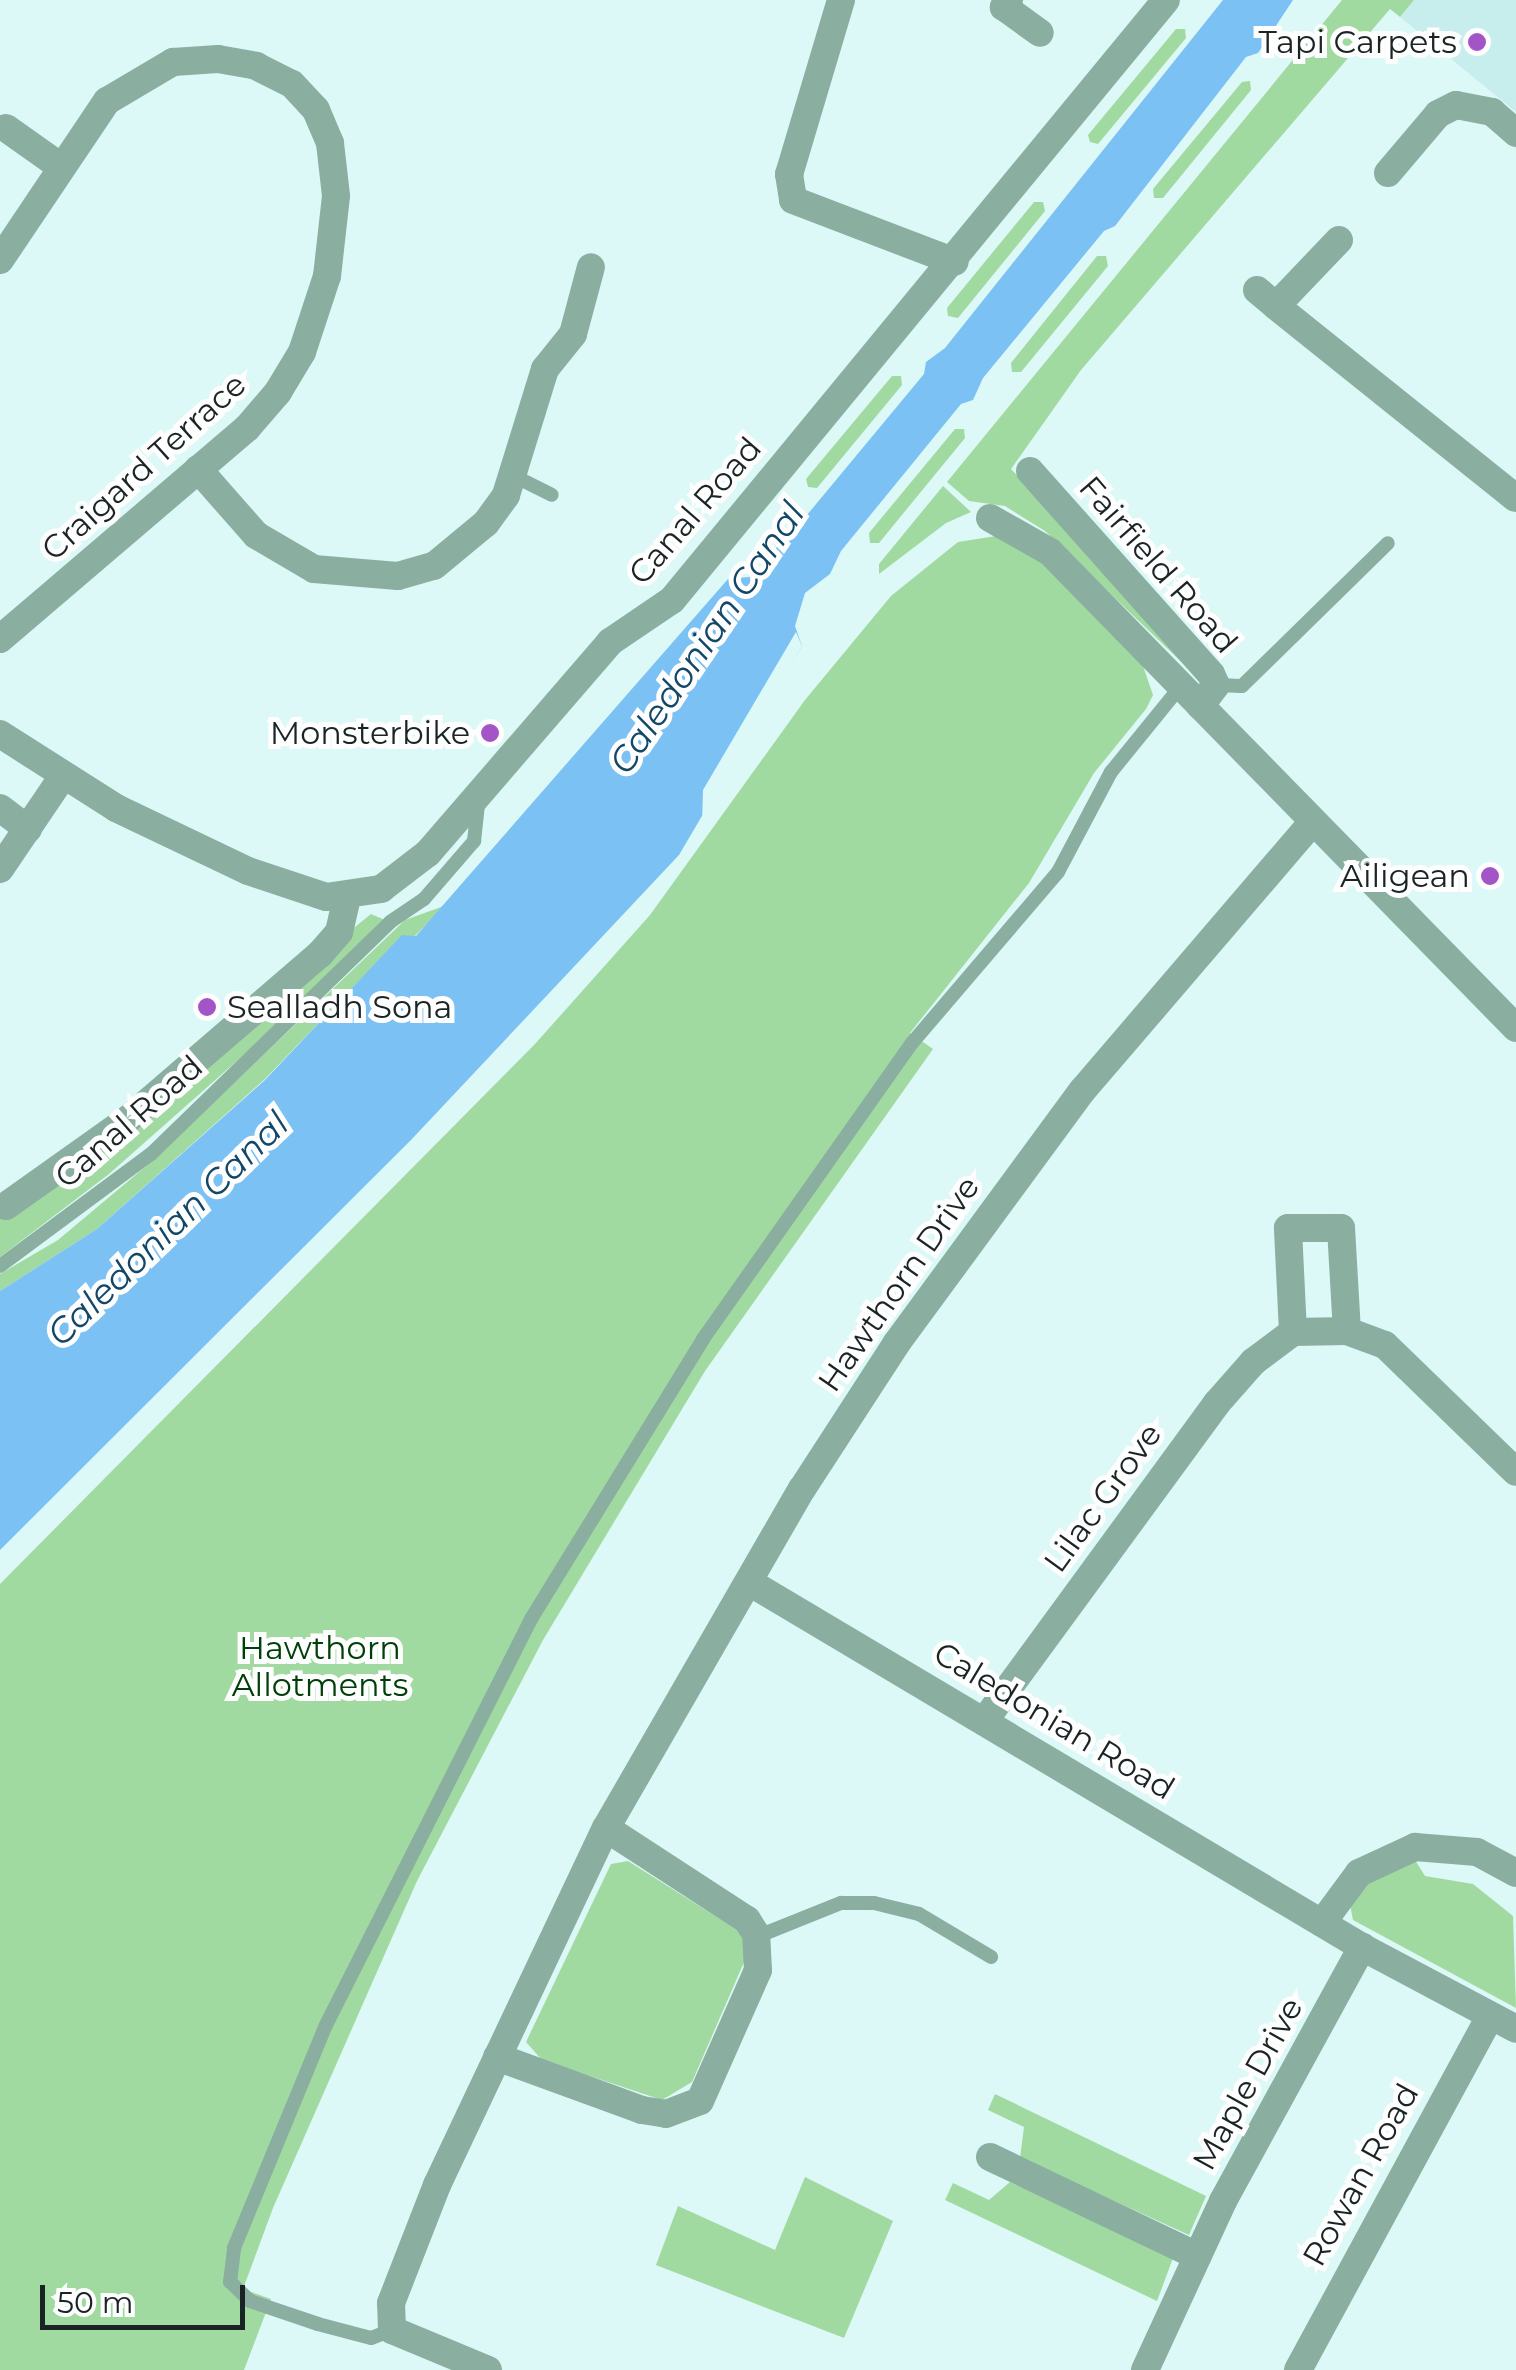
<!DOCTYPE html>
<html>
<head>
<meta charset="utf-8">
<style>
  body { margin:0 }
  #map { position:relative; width:1516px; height:2370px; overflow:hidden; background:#dcf8f7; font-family:Montserrat,sans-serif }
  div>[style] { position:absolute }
  .built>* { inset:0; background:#c7edec }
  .green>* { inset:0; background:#a1daa1 }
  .water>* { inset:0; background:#7cc1f3 }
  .pier>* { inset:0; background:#dcf8f7 }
  .service>* { height:14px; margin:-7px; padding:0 7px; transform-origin:7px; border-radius:7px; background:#8aaea0 }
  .minor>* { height:28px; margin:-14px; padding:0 14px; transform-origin:14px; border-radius:14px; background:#8aaea0 }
  .dots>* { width:28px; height:28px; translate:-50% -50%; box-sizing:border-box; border:5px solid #fefefe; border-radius:50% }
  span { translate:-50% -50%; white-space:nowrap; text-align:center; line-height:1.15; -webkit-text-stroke:10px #fefefe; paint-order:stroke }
  .poi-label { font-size:32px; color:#1a2424 }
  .right { translate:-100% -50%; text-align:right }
  .left { translate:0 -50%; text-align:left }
  .street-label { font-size:32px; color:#1a2424 }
  .park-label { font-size:32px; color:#004008 }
  .water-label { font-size:35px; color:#124768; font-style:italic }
  .scale { position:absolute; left:40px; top:2285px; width:205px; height:45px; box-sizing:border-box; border:5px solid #1a2424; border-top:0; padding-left:12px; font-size:30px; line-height:35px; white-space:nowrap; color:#1a2424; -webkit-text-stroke:8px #fefefe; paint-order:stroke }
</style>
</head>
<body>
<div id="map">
  <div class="built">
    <i style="clip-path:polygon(1414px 0,1516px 0,1516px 112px,1400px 17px)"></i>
  </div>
  <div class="green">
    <i style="clip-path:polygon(1342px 0,1414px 0,1400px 17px,1390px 9px,1081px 370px,1011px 469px,1144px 610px,1194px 674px,1045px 531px,1005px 506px,969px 501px,947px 482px)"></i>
    <i style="clip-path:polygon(1176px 29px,1185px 29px,1186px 38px,1098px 144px,1090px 142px,1088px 135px)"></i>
    <i style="clip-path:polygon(1250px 81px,1251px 90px,1163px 198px,1154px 198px,1153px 189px,1242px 82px)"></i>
    <i style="clip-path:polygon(1034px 202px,1043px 202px,1045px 211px,958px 318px,948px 316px,947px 308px)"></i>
    <i style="clip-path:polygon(1097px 256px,1106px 256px,1108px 266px,1021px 372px,1012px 372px,1011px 363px)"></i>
    <i style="clip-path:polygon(892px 376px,901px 376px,902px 385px,817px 488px,808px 487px,806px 479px)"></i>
    <i style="clip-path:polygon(955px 429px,964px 429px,965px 438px,879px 543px,870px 543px,869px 533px)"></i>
    <i style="clip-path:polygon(943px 486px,971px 512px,946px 523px,879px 574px,879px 564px)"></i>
    <i style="clip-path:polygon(996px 536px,1038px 559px,1142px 663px,1153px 695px,1146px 709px,1094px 773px,1029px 883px,910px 1033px,933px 1049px,705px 1371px,543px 1640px,417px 1881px,273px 2208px,243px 2289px,271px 2299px,244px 2370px,0 2370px,0 1584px,535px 1044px,650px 915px,805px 700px,891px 596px,958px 542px)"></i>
    <i style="clip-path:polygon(444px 906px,412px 939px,402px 936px,265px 1079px,97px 1229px,0 1291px,0 1274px,58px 1240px,151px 1162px,405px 920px)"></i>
    <i style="clip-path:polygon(371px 914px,385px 920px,290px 1014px,109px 1174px,0 1257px,0 1215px)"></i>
    <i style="clip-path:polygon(1415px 1860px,1425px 1876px,1473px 1884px,1513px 1916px,1516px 2008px,1353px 1920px,1350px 1905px,1367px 1884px)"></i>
    <i style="clip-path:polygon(628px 1861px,731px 1926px,742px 1934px,748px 1953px,692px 2082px,662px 2100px,542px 2060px,526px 2042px,611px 1864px)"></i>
    <i style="clip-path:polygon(995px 2094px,1206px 2196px,1189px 2235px,1020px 2158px,1024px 2127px,988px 2110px)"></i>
    <i style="clip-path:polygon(805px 2177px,893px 2221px,844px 2338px,656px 2265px,678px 2206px,775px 2250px)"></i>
    <i style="clip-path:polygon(1010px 2182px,1173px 2258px,1157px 2301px,945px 2200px,953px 2183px,989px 2200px)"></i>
  </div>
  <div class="water">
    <i style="clip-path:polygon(1223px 0,1293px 0,1258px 53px,1246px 57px,1115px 226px,1104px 231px,983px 378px,973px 400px,961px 404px,841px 551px,830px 574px,805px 593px,795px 626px,802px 646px,679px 855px,411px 1140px,0 1550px,0 1291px,97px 1229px,265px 1080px,402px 935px,416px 936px,728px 579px,749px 577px,769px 562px,783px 535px,802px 521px,924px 374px,926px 362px,945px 348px)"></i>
  </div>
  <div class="pier">
    <i style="clip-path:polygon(796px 632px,802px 646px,702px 824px,703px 790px)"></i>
  </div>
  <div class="service">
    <i style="left:514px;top:476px;width:42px;rotate:26.6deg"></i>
    <i style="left:1216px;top:685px;width:26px;rotate:2deg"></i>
    <i style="left:1242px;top:686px;width:204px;rotate:-44.4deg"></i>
    <i style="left:0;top:1266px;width:188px;rotate:-36.6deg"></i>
    <i style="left:151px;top:1154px;width:333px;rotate:-44.1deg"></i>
    <i style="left:390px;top:922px;width:41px;rotate:-34.1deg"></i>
    <i style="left:424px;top:899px;width:77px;rotate:-49.2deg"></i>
    <i style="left:474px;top:841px;width:45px;rotate:-83.7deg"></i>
    <i style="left:756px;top:1937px;width:92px;rotate:-21.8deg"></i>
    <i style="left:841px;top:1903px;width:33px"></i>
    <i style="left:874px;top:1903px;width:46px;rotate:13.7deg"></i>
    <i style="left:919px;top:1914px;width:84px;rotate:30.8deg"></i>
    <i style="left:392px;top:2330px;width:22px;rotate:159deg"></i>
    <i style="left:371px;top:2338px;width:55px;rotate:-165.2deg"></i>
    <i style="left:318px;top:2324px;width:72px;rotate:-161.3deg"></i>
    <i style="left:250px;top:2301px;width:28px;rotate:-136deg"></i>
    <i style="left:230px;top:2282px;width:34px;rotate:-83deg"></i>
    <i style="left:234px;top:2248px;width:241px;rotate:-67.6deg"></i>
    <i style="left:326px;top:2025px;width:455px;rotate:-63.2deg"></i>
    <i style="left:531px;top:1619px;width:329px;rotate:-58.4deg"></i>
    <i style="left:703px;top:1339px;width:362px;rotate:-54.8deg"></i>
    <i style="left:912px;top:1043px;width:225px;rotate:-49.5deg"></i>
    <i style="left:1058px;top:872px;width:113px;rotate:-62.1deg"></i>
    <i style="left:1111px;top:772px;width:111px;rotate:-50.9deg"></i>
  </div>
  <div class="minor">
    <i style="left:841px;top:0;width:182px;rotate:106.6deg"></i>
    <i style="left:789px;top:174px;width:26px;rotate:81deg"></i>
    <i style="left:793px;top:200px;width:173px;rotate:20.9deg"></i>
    <i style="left:1009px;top:0;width:9px;rotate:126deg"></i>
    <i style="left:1004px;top:7px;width:44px;rotate:35.8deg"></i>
    <i style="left:6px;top:128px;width:67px;rotate:35.3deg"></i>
    <i style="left:1388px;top:173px;width:77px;rotate:-49.7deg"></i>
    <i style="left:1438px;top:114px;width:20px;rotate:-27deg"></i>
    <i style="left:1456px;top:105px;width:37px;rotate:11deg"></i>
    <i style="left:1492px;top:112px;width:32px;rotate:41deg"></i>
    <i style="left:1339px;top:240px;width:91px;rotate:133.7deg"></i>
    <i style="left:1276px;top:306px;width:307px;rotate:38.7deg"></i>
    <i style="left:0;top:260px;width:192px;rotate:-56.1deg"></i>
    <i style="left:107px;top:101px;width:77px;rotate:-30.6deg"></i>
    <i style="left:173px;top:62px;width:45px;rotate:-3.8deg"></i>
    <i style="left:218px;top:59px;width:39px;rotate:10deg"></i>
    <i style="left:256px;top:66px;width:40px;rotate:26.6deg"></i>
    <i style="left:292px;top:84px;width:35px;rotate:47deg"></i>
    <i style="left:316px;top:110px;width:36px;rotate:67deg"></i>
    <i style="left:330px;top:143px;width:53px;rotate:83.5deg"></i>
    <i style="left:336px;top:196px;width:81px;rotate:96.4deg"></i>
    <i style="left:327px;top:276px;width:80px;rotate:108.2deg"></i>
    <i style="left:302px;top:352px;width:47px;rotate:121deg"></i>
    <i style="left:278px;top:392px;width:48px;rotate:130.7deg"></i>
    <i style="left:247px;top:428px;width:325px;rotate:139.5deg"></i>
    <i style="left:1257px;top:290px;width:25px;rotate:40deg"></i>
    <i style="left:198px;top:469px;width:88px;rotate:48.7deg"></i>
    <i style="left:256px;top:535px;width:67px;rotate:30.4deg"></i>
    <i style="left:314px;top:569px;width:84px;rotate:4.8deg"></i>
    <i style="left:398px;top:576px;width:37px;rotate:-16deg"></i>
    <i style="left:434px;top:566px;width:67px;rotate:-39.6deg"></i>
    <i style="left:486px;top:523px;width:34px;rotate:-54deg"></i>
    <i style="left:506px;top:495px;width:132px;rotate:-72.8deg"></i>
    <i style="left:545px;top:369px;width:45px;rotate:-51.3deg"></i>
    <i style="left:573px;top:334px;width:69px;rotate:-75deg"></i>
    <i style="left:1030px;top:471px;width:272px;rotate:48.3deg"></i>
    <i style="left:1211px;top:674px;width:12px;rotate:66deg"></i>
    <i style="left:1216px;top:685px;width:26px;rotate:127deg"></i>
    <i style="left:990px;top:518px;width:69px;rotate:29.5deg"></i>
    <i style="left:1050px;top:552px;width:666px;rotate:45.61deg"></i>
    <i style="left:0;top:734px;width:138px;rotate:32.5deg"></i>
    <i style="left:116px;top:808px;width:146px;rotate:25.5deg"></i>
    <i style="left:248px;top:871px;width:82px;rotate:18.4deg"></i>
    <i style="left:326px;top:897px;width:56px;rotate:-8.3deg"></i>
    <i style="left:381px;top:889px;width:59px;rotate:-37.5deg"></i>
    <i style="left:428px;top:853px;width:279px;rotate:-49.2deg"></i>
    <i style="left:610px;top:642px;width:75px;rotate:-34.1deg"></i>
    <i style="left:672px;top:600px;width:777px;rotate:-50.53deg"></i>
    <i style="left:0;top:808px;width:35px;rotate:37deg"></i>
    <i style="left:0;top:869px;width:112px;rotate:-55.9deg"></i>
    <i style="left:6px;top:1206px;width:148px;rotate:-35.4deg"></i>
    <i style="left:127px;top:1120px;width:255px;rotate:-40.7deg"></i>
    <i style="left:320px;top:954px;width:29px;rotate:-49deg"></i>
    <i style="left:339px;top:932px;width:37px;rotate:-77deg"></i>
    <i style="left:1293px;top:1332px;width:104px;rotate:-92.8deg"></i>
    <i style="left:1288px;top:1228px;width:53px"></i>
    <i style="left:1341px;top:1228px;width:103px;rotate:86.7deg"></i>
    <i style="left:749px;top:1582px;width:713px;rotate:30.77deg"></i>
    <i style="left:1362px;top:1947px;width:174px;rotate:28deg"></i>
    <i style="left:985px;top:1720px;width:393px;rotate:-53.8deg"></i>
    <i style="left:1217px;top:1403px;width:55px;rotate:-48.7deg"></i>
    <i style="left:1253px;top:1362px;width:50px;rotate:-36.9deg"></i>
    <i style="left:1293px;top:1332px;width:54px;rotate:-1.1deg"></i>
    <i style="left:1347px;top:1331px;width:40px;rotate:20.2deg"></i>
    <i style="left:1385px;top:1345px;width:182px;rotate:44.1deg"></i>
    <i style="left:1322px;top:1923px;width:62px;rotate:-53.5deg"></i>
    <i style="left:1359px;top:1873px;width:62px;rotate:-24.9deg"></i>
    <i style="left:1415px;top:1847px;width:62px;rotate:4.6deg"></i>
    <i style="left:1477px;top:1852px;width:44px;rotate:28.3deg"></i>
    <i style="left:497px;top:2057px;width:154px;rotate:20.1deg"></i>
    <i style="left:642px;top:2110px;width:24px;rotate:9deg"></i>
    <i style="left:666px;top:2114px;width:36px;rotate:-21deg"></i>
    <i style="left:700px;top:2101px;width:143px;rotate:-66.1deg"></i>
    <i style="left:758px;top:1970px;width:36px;rotate:-93deg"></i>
    <i style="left:756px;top:1934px;width:17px;rotate:-123deg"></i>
    <i style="left:747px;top:1920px;width:168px;rotate:-146.9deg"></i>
    <i style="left:990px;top:2157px;width:230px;rotate:25.5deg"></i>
    <i style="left:488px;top:2370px;width:104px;rotate:-157.4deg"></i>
    <i style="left:392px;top:2330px;width:27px;rotate:-92deg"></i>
    <i style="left:391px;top:2303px;width:127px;rotate:-68.7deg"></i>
    <i style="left:437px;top:2185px;width:395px;rotate:-64.7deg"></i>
    <i style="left:606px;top:1828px;width:392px;rotate:-60deg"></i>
    <i style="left:802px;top:1489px;width:173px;rotate:-57deg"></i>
    <i style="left:896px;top:1344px;width:314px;rotate:-53.7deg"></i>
    <i style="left:1082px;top:1091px;width:352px;rotate:-49.4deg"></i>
    <i style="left:1145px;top:2370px;width:186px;rotate:-65.2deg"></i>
    <i style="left:1223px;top:2201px;width:290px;rotate:-61.3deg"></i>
    <i style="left:1298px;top:2370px;width:403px;rotate:-61.5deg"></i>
  </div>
  <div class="dots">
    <i style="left:1477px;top:42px;background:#a355c7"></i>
    <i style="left:490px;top:733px;background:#a355c7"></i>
    <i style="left:1490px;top:876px;background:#a355c7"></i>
    <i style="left:207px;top:1007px;background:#a355c7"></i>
  </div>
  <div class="poi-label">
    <span class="right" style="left:1457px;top:42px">Tapi Carpets</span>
    <span class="right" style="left:470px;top:733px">Monsterbike</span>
    <span class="right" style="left:1470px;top:876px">Ailigean</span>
    <span class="left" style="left:227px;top:1007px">Sealladh Sona</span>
  </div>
  <div class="street-label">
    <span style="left:144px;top:467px;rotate:-42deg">Craigard Terrace</span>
    <span style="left:695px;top:511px;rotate:-49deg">Canal Road</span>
    <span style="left:1158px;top:565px;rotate:49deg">Fairfield Road</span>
    <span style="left:129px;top:1122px;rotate:-41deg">Canal Road</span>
    <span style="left:899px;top:1284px;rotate:-55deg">Hawthorn Drive</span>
    <span style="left:1103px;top:1498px;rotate:-54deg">Lilac Grove</span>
    <span style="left:1054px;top:1721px;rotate:31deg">Caledonian Road</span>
    <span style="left:1248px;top:2084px;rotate:-61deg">Maple Drive</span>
    <span style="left:1361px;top:2175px;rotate:-61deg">Rowan Road</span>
  </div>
  <div class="park-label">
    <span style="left:320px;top:1667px">Hawthorn<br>Allotments</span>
  </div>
  <div class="water-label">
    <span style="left:707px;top:638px;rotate:-56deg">Caledonian Canal</span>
    <span style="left:168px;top:1229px;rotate:-44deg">Caledonian Canal</span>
  </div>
  <div class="scale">50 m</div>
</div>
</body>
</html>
